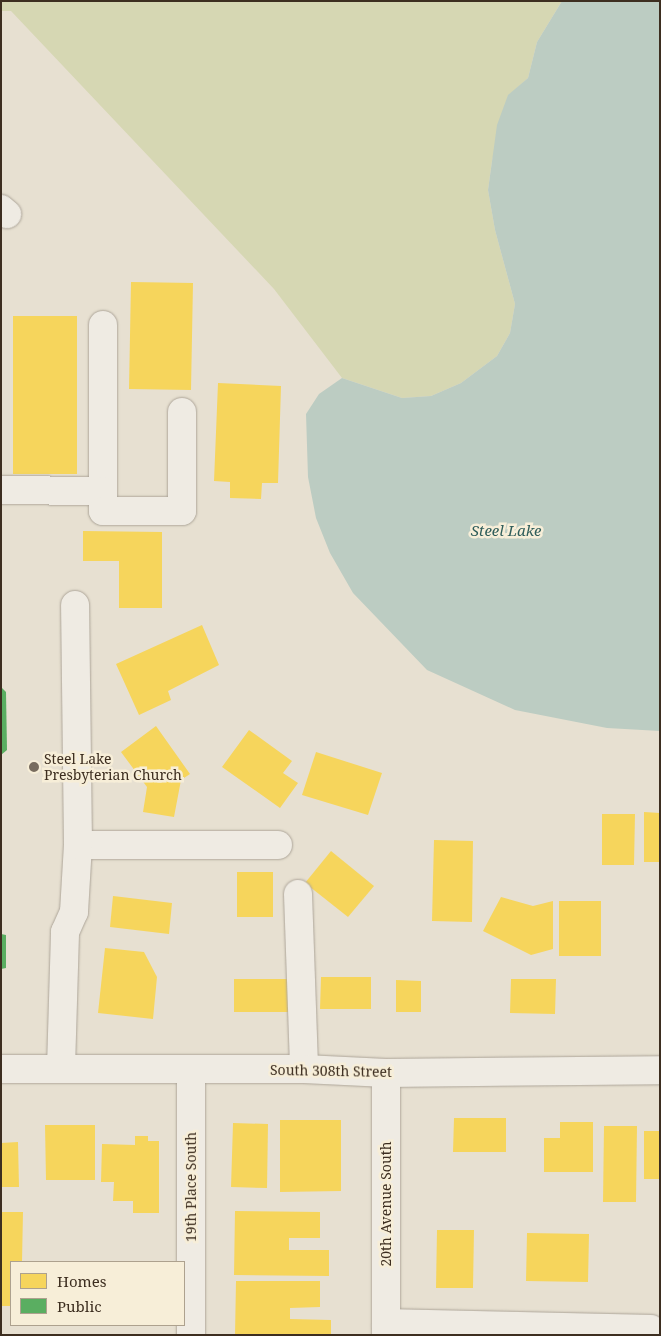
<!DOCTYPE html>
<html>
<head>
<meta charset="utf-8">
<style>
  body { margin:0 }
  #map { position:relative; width:661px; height:1336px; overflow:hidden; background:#e7e0d1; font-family:"Noto Serif",serif }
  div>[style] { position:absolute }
  .green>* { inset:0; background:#d6d7b3 }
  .water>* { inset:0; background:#bcccc2 }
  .homes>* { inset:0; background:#f6d55c }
  .public>* { inset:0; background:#5aae61 }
  .roads { filter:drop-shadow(0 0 1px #ada599) drop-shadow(0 0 1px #ada599) }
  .minor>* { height:28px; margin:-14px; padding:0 14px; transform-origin:14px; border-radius:14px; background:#efebe3 }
  .dots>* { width:14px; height:14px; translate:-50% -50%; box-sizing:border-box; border:2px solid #f7eed8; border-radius:50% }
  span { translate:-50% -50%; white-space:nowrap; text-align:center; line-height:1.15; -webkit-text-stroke:5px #f7eed8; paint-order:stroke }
  .poi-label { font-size:14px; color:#3d2e20 }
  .left { translate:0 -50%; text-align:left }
  .street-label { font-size:14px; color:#3d2e20 }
  .water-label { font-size:15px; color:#2f5d5a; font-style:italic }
  .frame { position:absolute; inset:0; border:2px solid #3d2e20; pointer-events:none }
  .legend { position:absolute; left:10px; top:1261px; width:175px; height:65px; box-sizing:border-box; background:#f7eed8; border:1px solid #ada18e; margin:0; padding:6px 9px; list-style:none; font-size:15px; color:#3d2e20 }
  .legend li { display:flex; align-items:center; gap:10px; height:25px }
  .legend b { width:25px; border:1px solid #ada18e }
</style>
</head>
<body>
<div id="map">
  <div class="green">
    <i style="clip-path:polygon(1px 1px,562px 1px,537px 42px,528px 78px,508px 96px,492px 161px,488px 190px,495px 230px,515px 304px,510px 333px,497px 356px,461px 383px,431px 396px,402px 398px,342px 378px,274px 289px,11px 11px,1px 11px)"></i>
  </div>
  <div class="water">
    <i style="clip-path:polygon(562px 1px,660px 1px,660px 731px,607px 728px,515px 710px,427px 670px,353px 593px,330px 553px,316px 518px,308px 477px,306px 414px,319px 394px,342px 378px,402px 398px,431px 396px,461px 383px,497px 356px,510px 333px,515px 304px,495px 230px,488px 190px,497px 125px,508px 95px,528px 78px,537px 42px)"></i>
  </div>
  <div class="homes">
    <i style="clip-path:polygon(131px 282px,193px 283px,191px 390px,129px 389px)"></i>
    <i style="clip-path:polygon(13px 316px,77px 316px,77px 474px,13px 474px)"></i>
    <i style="clip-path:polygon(218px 383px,281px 386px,278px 483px,262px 483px,261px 499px,230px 498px,230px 482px,214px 481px)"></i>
    <i style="clip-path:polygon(83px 531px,162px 532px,162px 608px,119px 608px,119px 561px,83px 561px)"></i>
    <i style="clip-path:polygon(202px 625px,219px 665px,168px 691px,171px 700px,139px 715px,116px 664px)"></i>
    <i style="clip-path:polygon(156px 726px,190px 774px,181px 780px,174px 817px,143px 812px,147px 787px,121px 752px)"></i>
    <i style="clip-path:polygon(249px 730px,292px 761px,283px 773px,298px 783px,280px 808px,222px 767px)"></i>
    <i style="clip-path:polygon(316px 752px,382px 773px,368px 815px,302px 795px)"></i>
    <i style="clip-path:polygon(644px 812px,660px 813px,660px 862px,644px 862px)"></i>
    <i style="clip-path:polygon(602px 814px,635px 814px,634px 865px,602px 865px)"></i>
    <i style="clip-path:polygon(434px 840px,473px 841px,472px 922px,432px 921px)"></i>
    <i style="clip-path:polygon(331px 851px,374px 886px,348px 917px,305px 883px)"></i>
    <i style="clip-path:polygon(237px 872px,273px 872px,273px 917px,237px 917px)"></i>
    <i style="clip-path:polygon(113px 896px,172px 903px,169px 934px,110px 927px)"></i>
    <i style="clip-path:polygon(501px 897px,533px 906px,553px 901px,553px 949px,531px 955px,483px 931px)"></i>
    <i style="clip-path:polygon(559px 901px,601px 901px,601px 956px,559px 956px)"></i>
    <i style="clip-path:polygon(105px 948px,144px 952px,157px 977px,153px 1019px,98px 1013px)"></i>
    <i style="clip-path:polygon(321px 977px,371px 977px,371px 1009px,320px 1009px)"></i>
    <i style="clip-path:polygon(234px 979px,291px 979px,291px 1012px,234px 1012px)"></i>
    <i style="clip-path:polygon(511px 979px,556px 979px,555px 1014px,510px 1013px)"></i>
    <i style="clip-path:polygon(396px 980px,421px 981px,421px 1012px,396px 1012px)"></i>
    <i style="clip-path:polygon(454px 1118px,506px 1118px,506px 1152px,453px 1152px)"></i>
    <i style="clip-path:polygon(280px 1120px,341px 1120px,341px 1191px,280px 1192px)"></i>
    <i style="clip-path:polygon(560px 1122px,593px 1122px,593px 1172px,544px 1172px,544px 1138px,560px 1138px)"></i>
    <i style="clip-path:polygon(233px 1123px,268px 1124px,267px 1188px,231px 1187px)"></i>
    <i style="clip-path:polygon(45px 1125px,95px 1125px,95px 1180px,46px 1180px)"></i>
    <i style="clip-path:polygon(604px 1126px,637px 1126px,636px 1202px,603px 1202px)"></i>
    <i style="clip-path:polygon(644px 1131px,660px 1131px,660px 1179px,644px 1179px)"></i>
    <i style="clip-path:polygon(135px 1136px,148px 1136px,148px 1141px,159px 1141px,159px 1213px,133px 1213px,133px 1201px,113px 1201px,114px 1182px,101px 1182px,102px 1144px,135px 1145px)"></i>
    <i style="clip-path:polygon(18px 1142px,19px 1187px,1px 1187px,1px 1143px)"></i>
    <i style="clip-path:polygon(235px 1211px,320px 1212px,320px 1238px,289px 1238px,289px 1250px,329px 1250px,329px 1276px,234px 1275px)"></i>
    <i style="clip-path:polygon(1px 1212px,23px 1212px,22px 1262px,11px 1262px,11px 1306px,1px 1306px)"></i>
    <i style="clip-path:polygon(437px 1230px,474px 1230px,473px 1288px,436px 1288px)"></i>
    <i style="clip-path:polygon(527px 1233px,589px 1234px,588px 1282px,526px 1281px)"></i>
    <i style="clip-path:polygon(236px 1281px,320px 1281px,320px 1307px,290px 1308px,290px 1319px,331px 1320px,331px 1335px,235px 1335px)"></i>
  </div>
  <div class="public">
    <i style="clip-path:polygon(1px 687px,6px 692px,7px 750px,1px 755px)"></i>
    <i style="clip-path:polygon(1px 934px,6px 935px,6px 968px,1px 969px)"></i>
  </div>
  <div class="roads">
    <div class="minor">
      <i style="left:1px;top:209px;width:8px;rotate:40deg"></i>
      <i style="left:1px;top:490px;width:102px;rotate:0.6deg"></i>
      <i style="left:103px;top:491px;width:166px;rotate:-90deg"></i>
      <i style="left:103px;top:491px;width:20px;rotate:90deg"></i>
      <i style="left:103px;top:511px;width:79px"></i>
      <i style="left:182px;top:511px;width:99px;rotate:-90deg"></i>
      <i style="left:78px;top:845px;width:200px"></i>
      <i style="left:298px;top:894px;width:175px;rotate:88deg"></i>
      <i style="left:61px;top:1068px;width:136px;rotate:-88.3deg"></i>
      <i style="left:65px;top:932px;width:22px;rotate:-66deg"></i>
      <i style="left:74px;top:912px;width:67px;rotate:-86.6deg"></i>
      <i style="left:78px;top:845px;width:240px;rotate:-90.7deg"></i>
      <i style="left:1px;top:1069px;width:303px"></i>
      <i style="left:304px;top:1069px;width:82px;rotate:2.8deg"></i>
      <i style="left:386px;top:1073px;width:274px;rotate:-0.6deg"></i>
      <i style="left:191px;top:1069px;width:266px;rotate:90deg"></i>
      <i style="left:386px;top:1323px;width:265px;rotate:1.3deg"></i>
      <i style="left:386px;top:1335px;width:262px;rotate:-90deg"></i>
    </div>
  </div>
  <div class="dots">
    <i style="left:34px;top:767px;background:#786c5e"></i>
  </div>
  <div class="poi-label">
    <span class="left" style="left:44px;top:767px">Steel Lake<br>Presbyterian Church</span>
  </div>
  <div class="street-label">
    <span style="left:331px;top:1071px;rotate:1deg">South 308th Street</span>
    <span style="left:191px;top:1187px;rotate:-90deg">19th Place South</span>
    <span style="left:386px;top:1204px;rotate:-90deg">20th Avenue South</span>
  </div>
  <div class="water-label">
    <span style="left:506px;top:531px">Steel Lake</span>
  </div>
  <div class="frame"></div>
  <ul class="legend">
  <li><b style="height:14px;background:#f6d55c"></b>Homes</li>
  <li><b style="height:14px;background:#5aae61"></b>Public</li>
  </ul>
</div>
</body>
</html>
